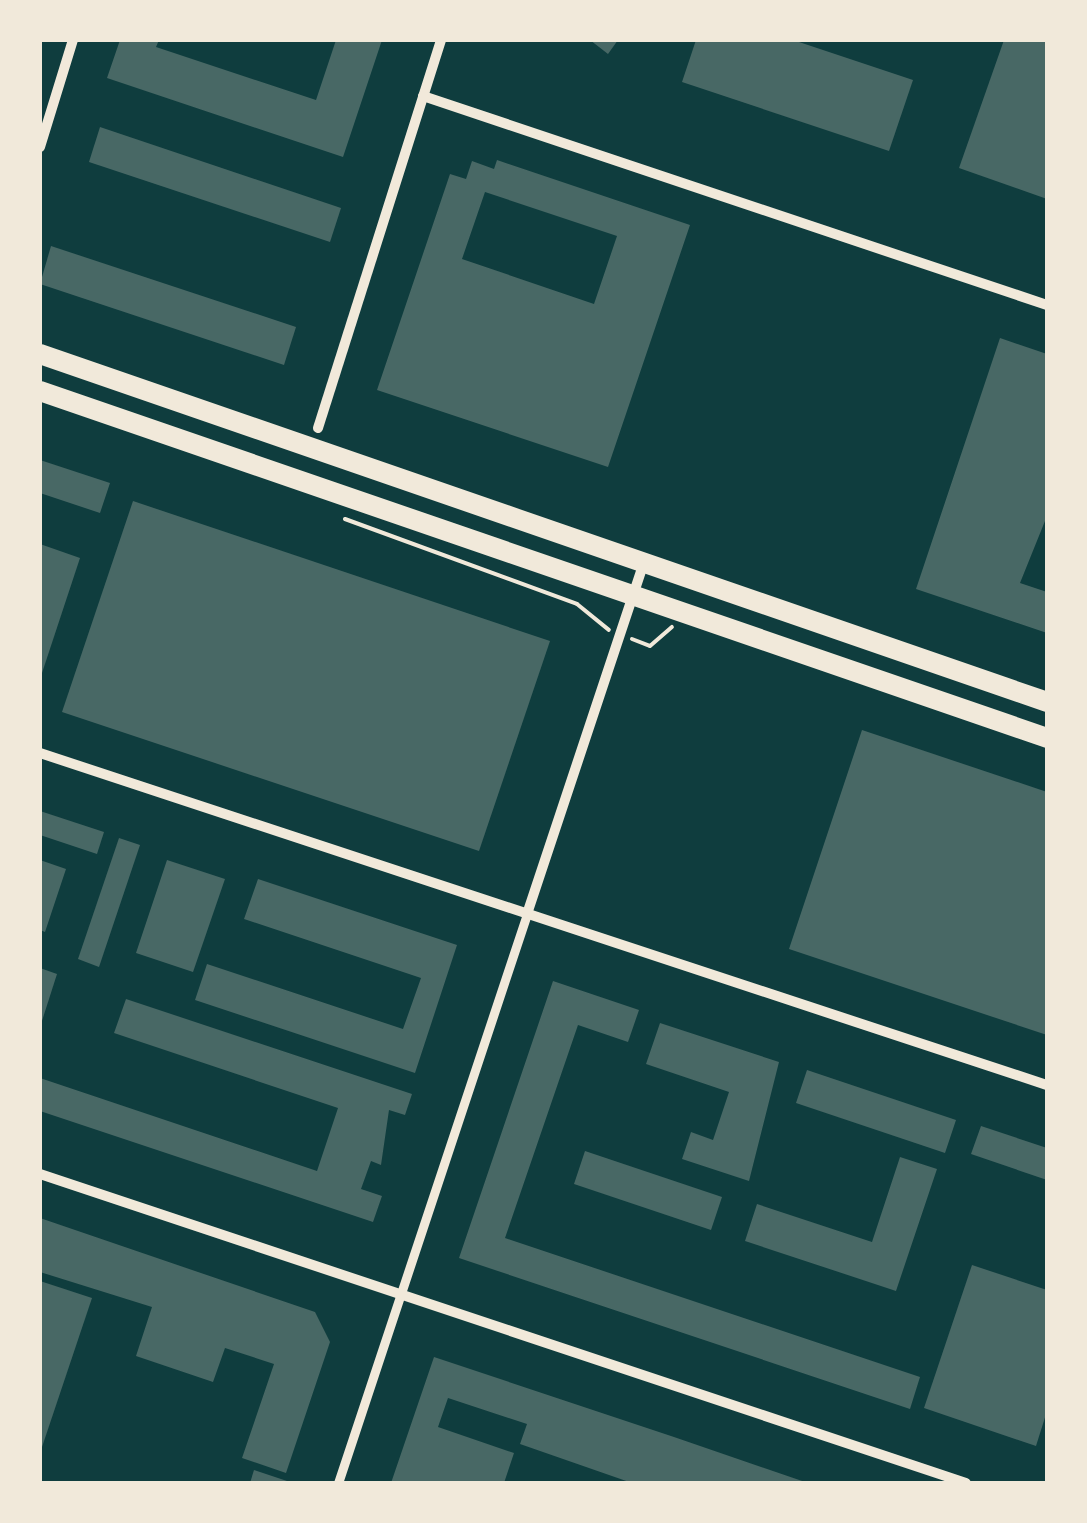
<!DOCTYPE html>
<html>
<head>
<meta charset="utf-8">
<style>
  body { margin:0 }
  #map { position:relative; width:1087px; height:1523px; overflow:hidden; background:#0f3d3e; font-family:"Roboto Serif",serif }
  div>[style] { position:absolute }
  .building>* { inset:0; background:#486865 }
  .path>* { height:4px; margin:-2px; padding:0 2px; transform-origin:2px; border-radius:2px; background:#f1e9da }
  .pedestrian>* { height:9px; margin:-4.5px; padding:0 4.5px; transform-origin:4.5px; border-radius:4.5px; background:#f1e9da }
  .minor>* { height:10px; margin:-5px; padding:0 5px; transform-origin:5px; border-radius:5px; background:#f1e9da }
  .trunk>* { height:20px; margin:-10px; padding:0 10px; transform-origin:10px; border-radius:10px; background:#f1e9da }
  span { translate:-50% -50%; white-space:nowrap; text-align:center; line-height:1.15; -webkit-text-stroke:8px #f1e9da; paint-order:stroke }
  .frame { position:absolute; inset:0; border:42px solid #f1e9da; pointer-events:none }
</style>
</head>
<body>
<div id="map">
  <div class="building">
    <i style="clip-path:polygon(120px 40px,159px 40px,156px 47px,316px 100px,336px 40px,382px 40px,343px 157px,107px 78px)"></i>
    <i style="clip-path:polygon(590px 40px,618px 40px,608px 54px)"></i>
    <i style="clip-path:polygon(696px 40px,793px 40px,913px 80px,889px 151px,682px 82px)"></i>
    <i style="clip-path:polygon(1004px 40px,1047px 40px,1047px 199px,959px 168px)"></i>
    <i style="clip-path:polygon(100px 127px,341px 208px,330px 242px,89px 162px)"></i>
    <i style="clip-path:polygon(evenodd,497px 160px,690px 225px,608px 467px,377px 390px,450px 174px,466px 179px,472px 161px,494px 169px,497px 160px,485px 192px,617px 236px,594px 304px,462px 259px,485px 192px)"></i>
    <i style="clip-path:polygon(51px 246px,296px 327px,284px 365px,40px 284px)"></i>
    <i style="clip-path:polygon(1000px 338px,1047px 354px,1047px 516px,1020px 583px,1047px 592px,1047px 633px,916px 589px)"></i>
    <i style="clip-path:polygon(40px 460px,110px 483px,100px 513px,40px 493px)"></i>
    <i style="clip-path:polygon(133px 501px,550px 641px,479px 851px,62px 712px)"></i>
    <i style="clip-path:polygon(40px 544px,80px 558px,41px 676px,40px 676px)"></i>
    <i style="clip-path:polygon(862px 730px,1047px 792px,1047px 1035px,789px 949px)"></i>
    <i style="clip-path:polygon(40px 811px,104px 832px,97px 854px,40px 835px)"></i>
    <i style="clip-path:polygon(119px 838px,140px 845px,99px 967px,78px 959px)"></i>
    <i style="clip-path:polygon(40px 860px,66px 869px,45px 932px,40px 930px)"></i>
    <i style="clip-path:polygon(167px 860px,225px 879px,193px 972px,136px 953px)"></i>
    <i style="clip-path:polygon(258px 879px,457px 945px,415px 1073px,195px 1000px,207px 964px,403px 1029px,421px 978px,244px 919px)"></i>
    <i style="clip-path:polygon(40px 968px,57px 974px,41px 1024px,40px 1023px)"></i>
    <i style="clip-path:polygon(553px 981px,639px 1010px,628px 1042px,578px 1025px,505px 1238px,920px 1377px,910px 1409px,459px 1258px)"></i>
    <i style="clip-path:polygon(126px 999px,412px 1094px,405px 1115px,389px 1110px,381px 1165px,371px 1161px,361px 1189px,382px 1196px,373px 1222px,40px 1111px,40px 1078px,317px 1171px,338px 1108px,114px 1033px)"></i>
    <i style="clip-path:polygon(660px 1023px,779px 1062px,749px 1181px,682px 1159px,691px 1132px,713px 1140px,729px 1092px,646px 1064px)"></i>
    <i style="clip-path:polygon(807px 1070px,956px 1120px,945px 1153px,796px 1103px)"></i>
    <i style="clip-path:polygon(981px 1126px,1047px 1148px,1047px 1180px,971px 1154px)"></i>
    <i style="clip-path:polygon(585px 1151px,722px 1197px,711px 1230px,574px 1184px)"></i>
    <i style="clip-path:polygon(900px 1157px,937px 1169px,896px 1291px,745px 1241px,757px 1204px,872px 1242px)"></i>
    <i style="clip-path:polygon(40px 1218px,315px 1312px,330px 1342px,286px 1473px,242px 1458px,274px 1364px,225px 1348px,213px 1382px,136px 1356px,152px 1307px,40px 1272px)"></i>
    <i style="clip-path:polygon(972px 1265px,1047px 1290px,1047px 1411px,1036px 1446px,924px 1408px)"></i>
    <i style="clip-path:polygon(40px 1281px,92px 1298px,41px 1450px,40px 1450px)"></i>
    <i style="clip-path:polygon(434px 1357px,674px 1437px,808px 1483px,632px 1483px,520px 1444px,527px 1424px,448px 1398px,438px 1427px,514px 1453px,504px 1483px,391px 1483px)"></i>
    <i style="clip-path:polygon(254px 1470px,290px 1482px,289px 1483px,250px 1483px)"></i>
  </div>
  <div class="path">
    <i style="left:345px;top:519px;width:247px;rotate:20.1deg"></i>
    <i style="left:577px;top:604px;width:41px;rotate:39.1deg"></i>
    <i style="left:632px;top:639px;width:19px;rotate:21deg"></i>
    <i style="left:650px;top:646px;width:29px;rotate:-41deg"></i>
  </div>
  <div class="pedestrian">
    <i style="left:338px;top:1483px;width:600px;rotate:-71.63deg"></i>
  </div>
  <div class="minor">
    <i style="left:423px;top:96px;width:658px;rotate:18.52deg"></i>
    <i style="left:40px;top:147px;width:112px;rotate:-72.9deg"></i>
    <i style="left:318px;top:428px;width:407px;rotate:-72.4deg"></i>
    <i style="left:40px;top:753px;width:1060px;rotate:18.25deg"></i>
    <i style="left:527px;top:914px;width:370px;rotate:-71.6deg"></i>
    <i style="left:40px;top:1174px;width:976px;rotate:18.45deg"></i>
  </div>
  <div class="trunk">
    <i style="left:40px;top:354px;width:1065px;rotate:19.06deg"></i>
    <i style="left:40px;top:391px;width:1065px;rotate:19.01deg"></i>
  </div>
  <div class="frame"></div>
</div>
</body>
</html>
